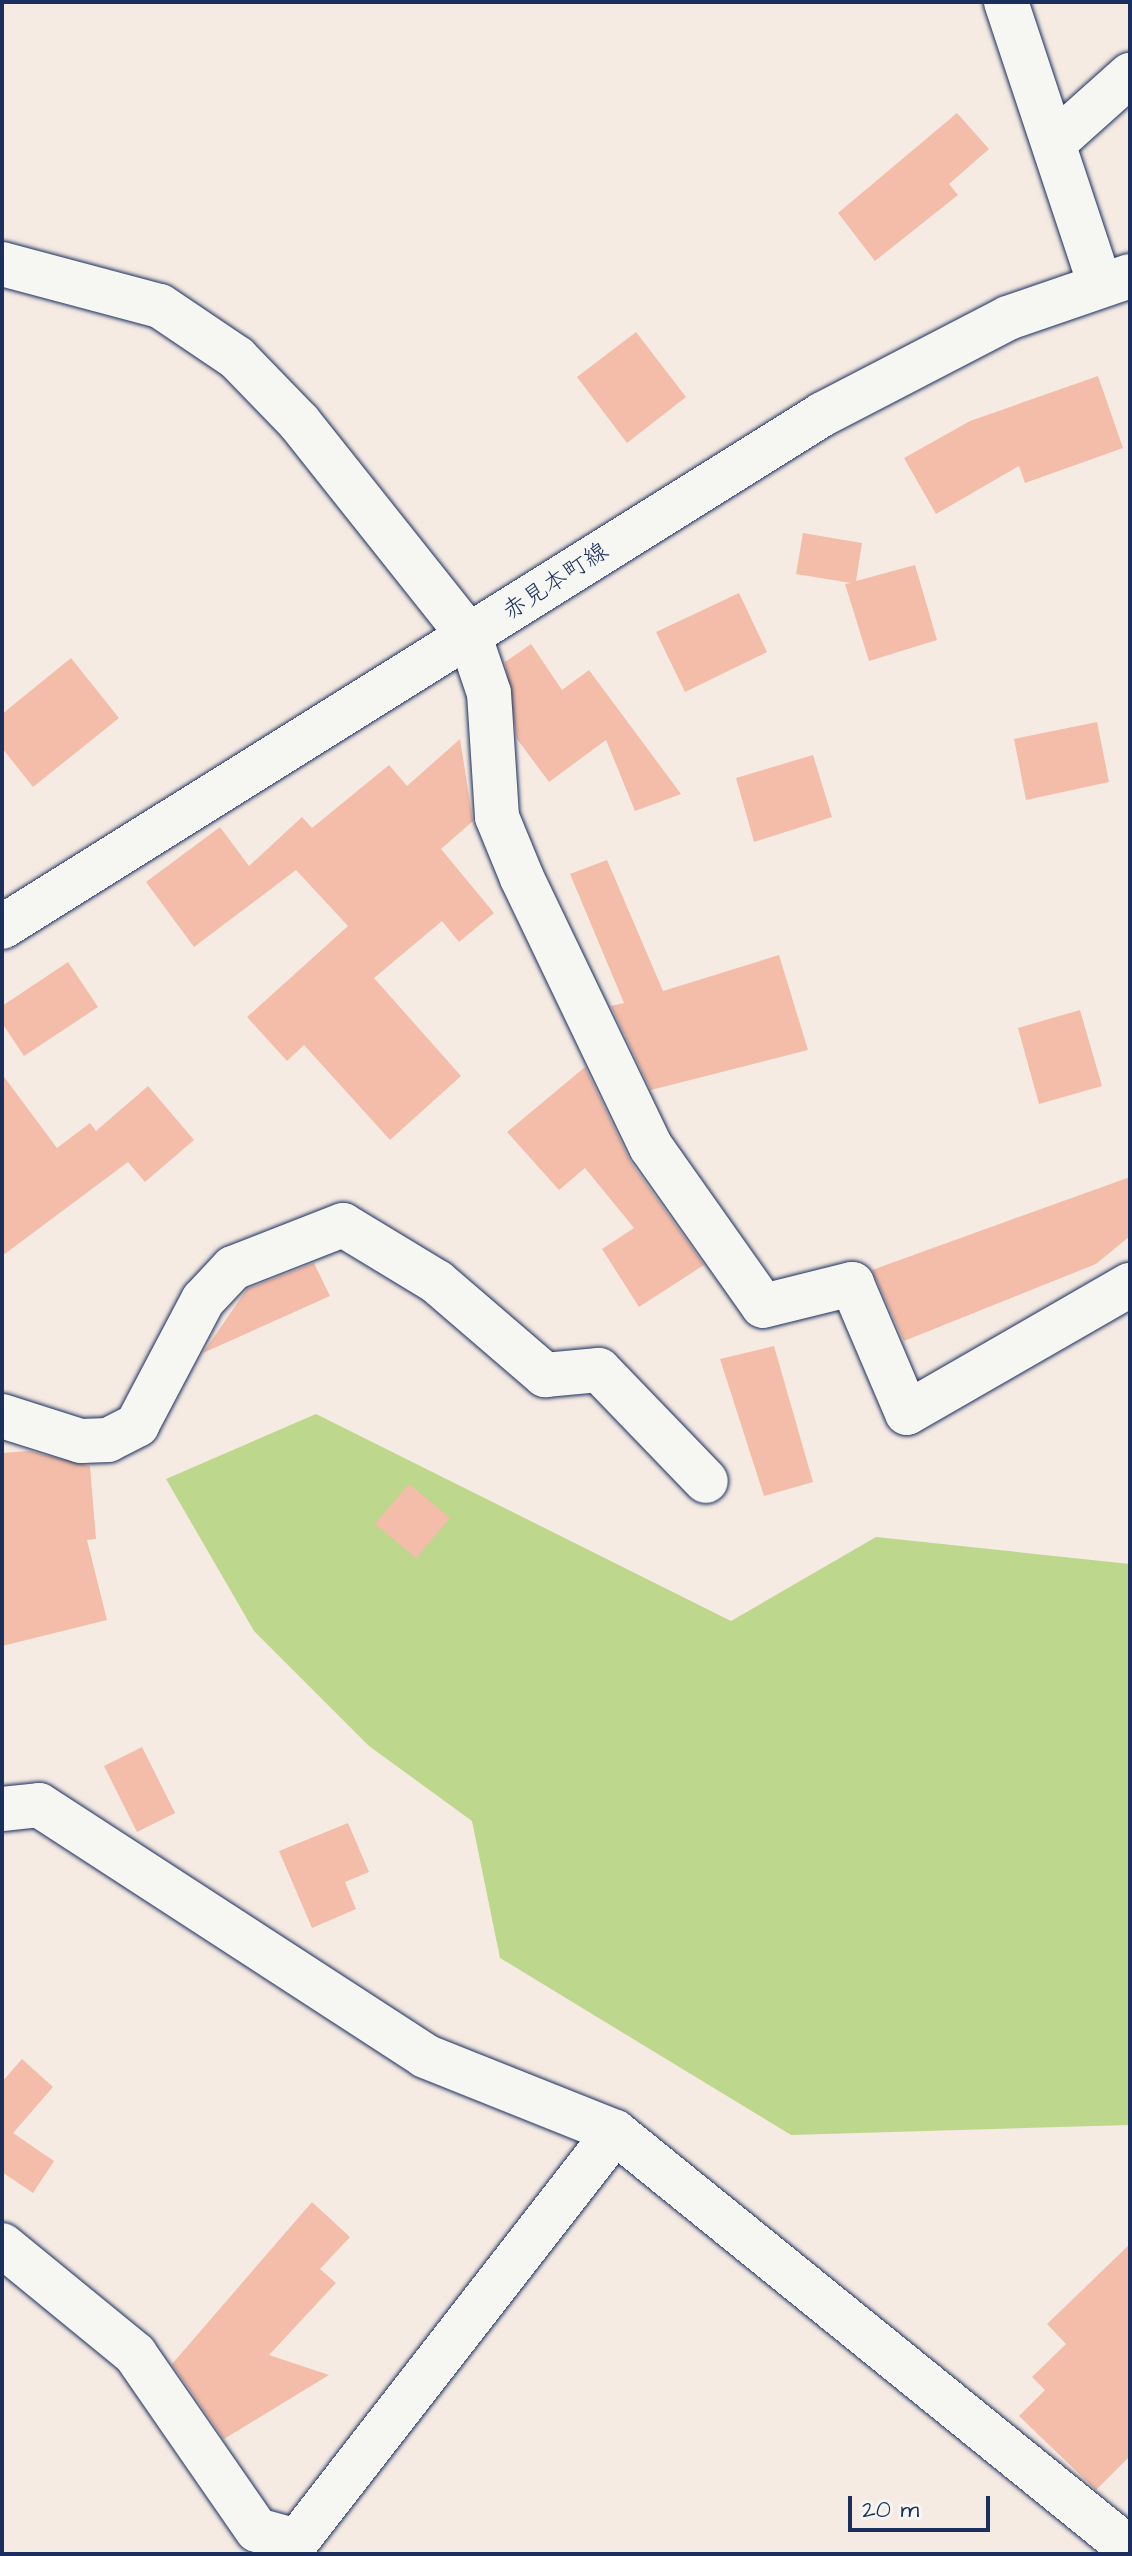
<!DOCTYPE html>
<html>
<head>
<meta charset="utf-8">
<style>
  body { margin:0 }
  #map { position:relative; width:1132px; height:2556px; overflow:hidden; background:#f6ebe3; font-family:"Architects Daughter","Klee One",sans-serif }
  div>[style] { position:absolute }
  .green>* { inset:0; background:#bdd78d }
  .building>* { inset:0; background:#f4bda9 }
  .roads { filter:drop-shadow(0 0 2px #1b2f5e) drop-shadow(0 0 2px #1b2f5e) }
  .minor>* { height:44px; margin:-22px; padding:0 22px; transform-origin:22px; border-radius:22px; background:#f6f6f2 }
  .major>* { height:44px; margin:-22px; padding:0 22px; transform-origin:22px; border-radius:22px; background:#f6f6f2 }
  span { translate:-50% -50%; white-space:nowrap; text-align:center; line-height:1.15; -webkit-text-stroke:8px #f6f6f2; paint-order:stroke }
  .street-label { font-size:24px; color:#1b2f5e }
  .frame { position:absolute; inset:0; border:4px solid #1b2f5e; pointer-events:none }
  .scale { position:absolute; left:848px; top:2496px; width:142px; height:36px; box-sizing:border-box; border:4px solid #1b2f5e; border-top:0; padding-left:10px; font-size:24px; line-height:28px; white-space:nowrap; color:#1b2f5e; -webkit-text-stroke:6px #f6f6f2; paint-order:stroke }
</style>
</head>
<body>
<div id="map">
  <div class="green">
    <i style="clip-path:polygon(316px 1414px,731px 1621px,876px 1537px,1130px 1564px,1130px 2125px,791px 2135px,500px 1958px,472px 1821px,369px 1746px,254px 1631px,166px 1479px)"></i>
  </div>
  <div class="building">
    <i style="clip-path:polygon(957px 113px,989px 149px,949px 184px,958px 195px,875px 261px,838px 213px)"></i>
    <i style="clip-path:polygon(636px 332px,686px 397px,627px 443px,577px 377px)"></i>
    <i style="clip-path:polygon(1098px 376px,1123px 448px,1025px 483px,1019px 466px,936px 514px,904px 458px,970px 421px)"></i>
    <i style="clip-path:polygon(803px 533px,862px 543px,856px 581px,915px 565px,937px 640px,869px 661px,845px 584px,851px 583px,796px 574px)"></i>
    <i style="clip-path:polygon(739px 593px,767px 652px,685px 692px,656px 632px)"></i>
    <i style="clip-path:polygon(531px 644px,562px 690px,589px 670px,681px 794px,635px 811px,606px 740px,549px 782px,517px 739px,505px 662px)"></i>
    <i style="clip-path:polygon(71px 658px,119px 718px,33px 787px,2px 748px,2px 714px)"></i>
    <i style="clip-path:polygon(1097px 722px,1109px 782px,1026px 800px,1014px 739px)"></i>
    <i style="clip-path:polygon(460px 739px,473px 821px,441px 849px,494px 913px,459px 942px,442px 921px,374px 978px,461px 1076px,390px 1140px,304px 1045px,287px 1061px,247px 1017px,348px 926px,296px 870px,194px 947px,146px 882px,220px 827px,249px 866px,302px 817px,312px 828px,389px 765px,407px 786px)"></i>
    <i style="clip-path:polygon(813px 755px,832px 817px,754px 842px,736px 778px)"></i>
    <i style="clip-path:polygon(607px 860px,663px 991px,779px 955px,808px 1050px,651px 1090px,611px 1006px,624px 1003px,570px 874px)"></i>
    <i style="clip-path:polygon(68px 962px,98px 1007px,24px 1056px,2px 1023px,2px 1006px)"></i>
    <i style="clip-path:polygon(1080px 1010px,1102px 1086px,1039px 1104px,1018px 1028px)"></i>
    <i style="clip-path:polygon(585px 1067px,630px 1161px,704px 1265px,639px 1307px,602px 1249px,634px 1228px,585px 1168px,559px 1190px,507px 1132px)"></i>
    <i style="clip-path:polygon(2px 1074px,57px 1148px,90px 1123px,96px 1131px,148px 1086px,194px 1140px,145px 1182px,128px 1162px,2px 1256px)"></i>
    <i style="clip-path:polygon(1130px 1177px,1130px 1236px,1096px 1264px,904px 1341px,872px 1270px)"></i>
    <i style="clip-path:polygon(314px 1263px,330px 1296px,203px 1353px,247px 1289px)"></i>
    <i style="clip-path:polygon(774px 1346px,813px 1482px,764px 1496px,720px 1359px)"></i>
    <i style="clip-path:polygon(29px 1451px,90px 1466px,96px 1539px,87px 1540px,107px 1620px,2px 1646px,2px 1453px)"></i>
    <i style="clip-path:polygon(409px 1484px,450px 1518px,416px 1558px,375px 1524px)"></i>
    <i style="clip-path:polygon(142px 1747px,175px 1813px,137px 1832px,104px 1766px)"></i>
    <i style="clip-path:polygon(348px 1823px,369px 1872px,345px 1882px,356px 1909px,312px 1928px,279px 1851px)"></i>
    <i style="clip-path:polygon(22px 2059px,53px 2087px,13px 2133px,54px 2161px,33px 2193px,2px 2172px,2px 2082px)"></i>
    <i style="clip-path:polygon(312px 2202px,350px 2237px,320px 2269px,336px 2283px,269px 2355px,329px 2375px,224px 2439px,172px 2364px)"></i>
    <i style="clip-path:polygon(1130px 2244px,1130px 2456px,1096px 2490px,1019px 2416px,1045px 2390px,1032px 2377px,1066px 2344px,1047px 2324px)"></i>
  </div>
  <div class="roads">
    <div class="minor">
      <i style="left:1006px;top:2px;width:298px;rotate:71.6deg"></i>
      <i style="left:1055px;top:142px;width:101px;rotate:-41.8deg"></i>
      <i style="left:2px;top:264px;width:163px;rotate:14.9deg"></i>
      <i style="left:160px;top:306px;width:93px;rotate:34deg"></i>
      <i style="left:237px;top:358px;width:89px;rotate:45.9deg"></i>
      <i style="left:299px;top:422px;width:275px;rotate:51.5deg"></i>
      <i style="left:470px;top:637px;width:59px;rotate:71.3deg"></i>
      <i style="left:489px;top:693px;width:124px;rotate:86.3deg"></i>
      <i style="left:497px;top:817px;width:66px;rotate:67.7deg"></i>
      <i style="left:522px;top:878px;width:298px;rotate:64.4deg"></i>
      <i style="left:651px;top:1147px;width:194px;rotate:54.8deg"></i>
      <i style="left:763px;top:1306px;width:92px;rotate:-13.9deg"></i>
      <i style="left:852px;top:1284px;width:140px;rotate:66.9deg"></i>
      <i style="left:907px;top:1413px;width:257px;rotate:-29.9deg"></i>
      <i style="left:2px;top:1416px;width:83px;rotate:17.6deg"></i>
      <i style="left:81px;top:1441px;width:27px;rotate:-2deg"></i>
      <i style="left:108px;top:1440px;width:33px;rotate:-27deg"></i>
      <i style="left:137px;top:1425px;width:141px;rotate:-62.2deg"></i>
      <i style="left:203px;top:1300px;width:44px;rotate:-46.8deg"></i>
      <i style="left:233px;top:1268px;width:118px;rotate:-21.4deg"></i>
      <i style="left:343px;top:1225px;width:110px;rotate:31.2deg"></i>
      <i style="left:437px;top:1282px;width:143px;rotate:40.7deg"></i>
      <i style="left:545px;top:1375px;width:54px;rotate:-5.3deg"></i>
      <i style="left:599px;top:1370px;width:154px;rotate:46.1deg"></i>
      <i style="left:2px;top:1809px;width:37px;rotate:-6deg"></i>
      <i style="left:39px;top:1805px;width:460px;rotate:33deg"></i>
      <i style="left:425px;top:2056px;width:205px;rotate:21.8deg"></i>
      <i style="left:615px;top:2132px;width:663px;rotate:39deg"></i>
      <i style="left:2px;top:2245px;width:172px;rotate:39.3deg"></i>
      <i style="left:135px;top:2354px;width:214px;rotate:55.3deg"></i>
      <i style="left:257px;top:2530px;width:41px;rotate:15.4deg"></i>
      <i style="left:297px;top:2541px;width:518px;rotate:-52.13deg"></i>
    </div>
    <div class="major">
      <i style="left:2px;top:927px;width:968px;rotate:-32deg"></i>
      <i style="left:823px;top:414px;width:208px;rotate:-27.4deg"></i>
      <i style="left:1008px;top:318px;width:129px;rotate:-19deg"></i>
    </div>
  </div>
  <div class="street-label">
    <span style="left:556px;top:582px;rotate:-33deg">赤見本町線</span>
  </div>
  <div class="frame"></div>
  <div class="scale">20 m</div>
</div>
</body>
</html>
